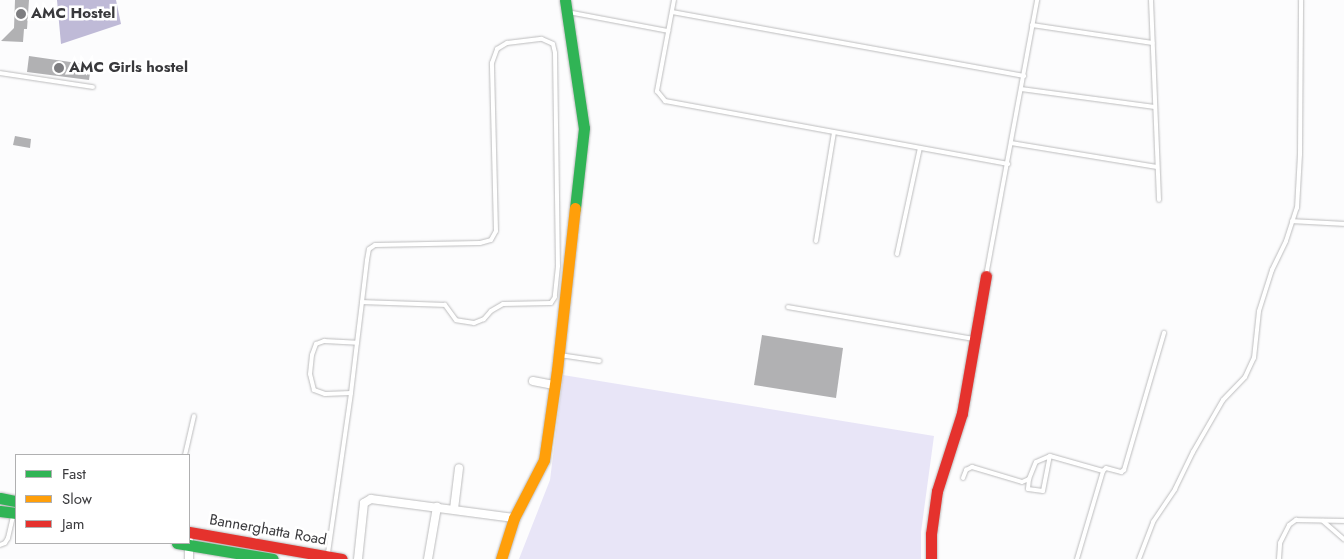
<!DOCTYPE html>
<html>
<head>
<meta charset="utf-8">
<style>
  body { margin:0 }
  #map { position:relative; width:1344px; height:559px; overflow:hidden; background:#fcfcfd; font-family:Jost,sans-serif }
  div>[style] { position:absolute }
  .green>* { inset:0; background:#e8e5f7 }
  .water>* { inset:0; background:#bfbad7 }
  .building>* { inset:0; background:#b1b1b3 }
  .roads { filter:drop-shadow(0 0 1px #bcbcbd) drop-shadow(0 0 1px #bcbcbd) }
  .lane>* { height:4px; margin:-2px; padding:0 2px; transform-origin:2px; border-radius:2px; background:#fff }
  .street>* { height:8px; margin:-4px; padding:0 4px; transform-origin:4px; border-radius:4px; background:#fff }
  .fast>* { height:11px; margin:-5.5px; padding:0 5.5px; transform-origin:5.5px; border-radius:5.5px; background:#30b455 }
  .slow>* { height:11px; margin:-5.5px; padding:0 5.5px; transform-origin:5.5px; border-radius:5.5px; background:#ff9f0a }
  .jam>* { height:11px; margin:-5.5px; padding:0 5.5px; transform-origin:5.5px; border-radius:5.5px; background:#e5322d }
  .dots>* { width:14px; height:14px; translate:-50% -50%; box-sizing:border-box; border:2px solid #fff; border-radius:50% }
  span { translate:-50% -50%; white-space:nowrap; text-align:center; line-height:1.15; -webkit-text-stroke:5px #fff; paint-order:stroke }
  .poi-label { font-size:15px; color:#39393c; font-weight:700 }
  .left { translate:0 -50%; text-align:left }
  .street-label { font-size:15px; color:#39393c }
  .legend { position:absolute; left:15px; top:454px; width:175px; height:90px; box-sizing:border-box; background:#fff; border:1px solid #b0b0b1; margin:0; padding:6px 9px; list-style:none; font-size:15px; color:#39393c }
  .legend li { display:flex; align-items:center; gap:10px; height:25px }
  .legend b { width:25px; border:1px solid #b0b0b1 }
</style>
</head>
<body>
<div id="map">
  <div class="green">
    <i style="clip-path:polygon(563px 375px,934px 436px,921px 532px,921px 559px,519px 559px,550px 480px)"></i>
  </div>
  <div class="water">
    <i style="clip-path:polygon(57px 0,116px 0,121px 24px,61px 44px)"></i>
  </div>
  <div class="building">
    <i style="clip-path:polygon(15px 0,29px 0,27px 29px,24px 29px,23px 42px,1px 41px,14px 28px)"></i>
    <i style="clip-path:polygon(29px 56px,91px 65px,89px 80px,27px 72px)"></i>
    <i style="clip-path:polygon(15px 136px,31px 139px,30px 148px,13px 145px)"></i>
    <i style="clip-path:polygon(762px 335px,843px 348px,836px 398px,754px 385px)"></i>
  </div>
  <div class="roads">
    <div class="lane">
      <i style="left:674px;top:0;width:93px;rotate:100.6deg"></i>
      <i style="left:657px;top:91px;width:13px;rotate:51deg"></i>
      <i style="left:665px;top:101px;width:349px;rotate:10.4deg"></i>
      <i style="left:1151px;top:0;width:200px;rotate:87.7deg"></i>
      <i style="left:672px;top:12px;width:358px;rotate:10.3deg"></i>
      <i style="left:573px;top:13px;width:97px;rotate:10.7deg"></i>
      <i style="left:1032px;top:25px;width:122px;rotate:8.5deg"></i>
      <i style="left:0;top:73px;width:94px;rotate:8.6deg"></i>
      <i style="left:1021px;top:89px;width:135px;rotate:7.7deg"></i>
      <i style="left:1011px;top:143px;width:148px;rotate:9.3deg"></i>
      <i style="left:1292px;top:221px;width:52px;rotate:3.3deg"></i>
      <i style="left:816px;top:241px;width:110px;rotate:-80.6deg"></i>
      <i style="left:897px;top:254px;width:108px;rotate:-77.8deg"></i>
      <i style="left:986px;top:276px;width:281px;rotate:-79.5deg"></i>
      <i style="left:788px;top:307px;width:188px;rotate:9.8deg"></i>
      <i style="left:560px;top:355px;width:40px;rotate:8.5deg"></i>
      <i style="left:351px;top:393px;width:26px;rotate:178deg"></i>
      <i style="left:325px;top:394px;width:12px;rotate:-160deg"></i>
      <i style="left:314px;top:390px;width:16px;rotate:-104deg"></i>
      <i style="left:310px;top:374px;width:19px;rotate:-84deg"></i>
      <i style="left:312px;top:355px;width:12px;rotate:-70deg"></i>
      <i style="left:316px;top:344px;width:9px;rotate:-21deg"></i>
      <i style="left:324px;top:341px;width:33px;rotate:3deg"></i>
      <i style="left:185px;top:455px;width:40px;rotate:-77deg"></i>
      <i style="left:963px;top:478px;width:9px;rotate:-69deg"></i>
      <i style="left:966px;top:470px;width:7px;rotate:-27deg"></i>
      <i style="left:972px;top:467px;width:52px;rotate:16.7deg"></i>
      <i style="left:1022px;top:482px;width:8px;rotate:-23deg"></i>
      <i style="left:1029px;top:479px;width:18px;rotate:-68deg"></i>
      <i style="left:1036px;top:462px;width:15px;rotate:-23deg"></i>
      <i style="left:1050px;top:456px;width:55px;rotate:15.8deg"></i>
      <i style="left:1029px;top:479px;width:10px;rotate:96deg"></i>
      <i style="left:1028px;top:489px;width:15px;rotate:8deg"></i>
      <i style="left:1043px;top:491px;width:36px;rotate:-79deg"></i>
      <i style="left:1323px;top:521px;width:28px;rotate:41deg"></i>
      <i style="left:0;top:545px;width:5px;rotate:-22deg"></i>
      <i style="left:5px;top:543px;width:6px;rotate:-59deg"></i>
      <i style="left:8px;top:538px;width:23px;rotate:-77deg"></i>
      <i style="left:328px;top:553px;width:162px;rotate:-81.8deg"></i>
      <i style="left:351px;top:393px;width:50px;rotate:-83.2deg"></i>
      <i style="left:357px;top:343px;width:41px;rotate:-83deg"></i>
      <i style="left:362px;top:302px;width:42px;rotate:-83.2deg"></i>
      <i style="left:367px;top:260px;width:11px;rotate:-80deg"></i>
      <i style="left:369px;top:249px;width:7px;rotate:-34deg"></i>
      <i style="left:375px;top:245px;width:105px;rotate:-1.1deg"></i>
      <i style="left:480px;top:243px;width:11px;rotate:-15deg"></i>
      <i style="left:491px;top:240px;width:10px;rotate:-61deg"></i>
      <i style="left:496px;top:231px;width:168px;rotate:-91.4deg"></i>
      <i style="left:492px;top:63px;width:15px;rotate:-70deg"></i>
      <i style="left:497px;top:49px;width:12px;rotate:-31deg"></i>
      <i style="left:507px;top:43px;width:35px;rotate:-7deg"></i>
      <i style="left:542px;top:39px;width:12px;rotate:24deg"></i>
      <i style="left:553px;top:44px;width:9px;rotate:77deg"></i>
      <i style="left:555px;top:53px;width:213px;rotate:89.2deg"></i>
      <i style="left:558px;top:266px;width:31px;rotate:96deg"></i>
      <i style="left:555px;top:297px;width:7px;rotate:124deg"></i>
      <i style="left:551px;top:303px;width:48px;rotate:178.8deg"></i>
      <i style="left:503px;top:304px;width:14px;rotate:150deg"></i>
      <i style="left:491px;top:311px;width:11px;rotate:131deg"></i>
      <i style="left:484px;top:319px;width:11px;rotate:158deg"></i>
      <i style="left:474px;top:323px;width:18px;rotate:-171deg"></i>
      <i style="left:456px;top:320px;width:19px;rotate:-126deg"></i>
      <i style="left:445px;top:305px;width:83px;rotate:-177.9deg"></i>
      <i style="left:1077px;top:559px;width:92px;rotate:-73.5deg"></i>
      <i style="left:1103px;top:471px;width:4px;rotate:-45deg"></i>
      <i style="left:1106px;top:468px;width:16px;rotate:15deg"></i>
      <i style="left:1121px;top:472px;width:4px;rotate:-34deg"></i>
      <i style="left:1124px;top:470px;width:143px;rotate:-73.7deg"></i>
      <i style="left:1139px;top:559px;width:40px;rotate:-69deg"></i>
      <i style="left:1153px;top:522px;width:40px;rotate:-56deg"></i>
      <i style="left:1175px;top:489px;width:41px;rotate:-64.1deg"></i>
      <i style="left:1193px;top:452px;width:60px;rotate:-60deg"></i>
      <i style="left:1223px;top:400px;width:32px;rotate:-46deg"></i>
      <i style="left:1245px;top:377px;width:21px;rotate:-65deg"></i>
      <i style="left:1254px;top:358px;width:47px;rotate:-83.9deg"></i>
      <i style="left:1259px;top:311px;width:43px;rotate:-72.4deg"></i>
      <i style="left:1272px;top:270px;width:32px;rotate:-64deg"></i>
      <i style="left:1286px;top:241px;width:35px;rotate:-72deg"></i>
      <i style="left:1297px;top:208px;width:54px;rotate:-86.8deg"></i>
      <i style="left:1300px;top:154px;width:154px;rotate:-89.6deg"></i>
      <i style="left:1279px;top:559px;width:16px;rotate:-86deg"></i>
      <i style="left:1280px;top:543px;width:20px;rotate:-63deg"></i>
      <i style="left:1289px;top:525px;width:9px;rotate:-36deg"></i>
      <i style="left:1296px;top:520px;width:48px;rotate:1.2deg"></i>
    </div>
    <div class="street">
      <i style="left:533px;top:381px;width:21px;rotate:11deg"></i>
      <i style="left:454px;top:509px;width:41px;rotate:-83deg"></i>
      <i style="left:189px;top:559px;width:18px;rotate:-90deg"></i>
      <i style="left:358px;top:559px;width:56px;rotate:-83.9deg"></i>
      <i style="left:364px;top:503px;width:8px;rotate:-30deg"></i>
      <i style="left:371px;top:499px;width:144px;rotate:7.6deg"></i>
      <i style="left:428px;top:559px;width:53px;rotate:-80.2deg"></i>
    </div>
    <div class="fast">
      <i style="left:565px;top:0;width:129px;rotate:81.6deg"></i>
      <i style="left:584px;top:128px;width:81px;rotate:96.4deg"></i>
      <i style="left:0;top:498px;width:16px;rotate:11deg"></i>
      <i style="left:0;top:511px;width:16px;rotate:7deg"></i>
      <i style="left:177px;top:543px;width:97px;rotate:9.5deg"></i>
    </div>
    <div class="slow">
      <i style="left:501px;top:559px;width:43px;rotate:-72.4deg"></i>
      <i style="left:514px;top:518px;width:65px;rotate:-62.7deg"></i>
      <i style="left:544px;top:460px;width:91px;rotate:-81.8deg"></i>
      <i style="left:557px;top:370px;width:163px;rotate:-83.7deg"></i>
    </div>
    <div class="jam">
      <i style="left:189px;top:532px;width:155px;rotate:10deg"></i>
      <i style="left:931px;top:559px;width:25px;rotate:-90deg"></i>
      <i style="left:931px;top:534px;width:43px;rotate:-82.1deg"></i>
      <i style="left:937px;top:491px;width:82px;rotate:-72.2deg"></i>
      <i style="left:962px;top:413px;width:139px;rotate:-80.1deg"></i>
    </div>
  </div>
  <div class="dots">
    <i style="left:21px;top:14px;background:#7d7d80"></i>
    <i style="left:59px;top:68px;background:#7d7d80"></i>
  </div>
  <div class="poi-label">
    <span class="left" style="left:31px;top:14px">AMC Hostel</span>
    <span class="left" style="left:69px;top:68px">AMC Girls hostel</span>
  </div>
  <div class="street-label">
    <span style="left:268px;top:530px;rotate:10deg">Bannerghatta Road</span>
  </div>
  <ul class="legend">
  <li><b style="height:6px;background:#30b455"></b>Fast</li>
  <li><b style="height:6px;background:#ff9f0a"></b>Slow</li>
  <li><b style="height:6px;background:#e5322d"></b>Jam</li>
  </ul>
</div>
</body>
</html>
